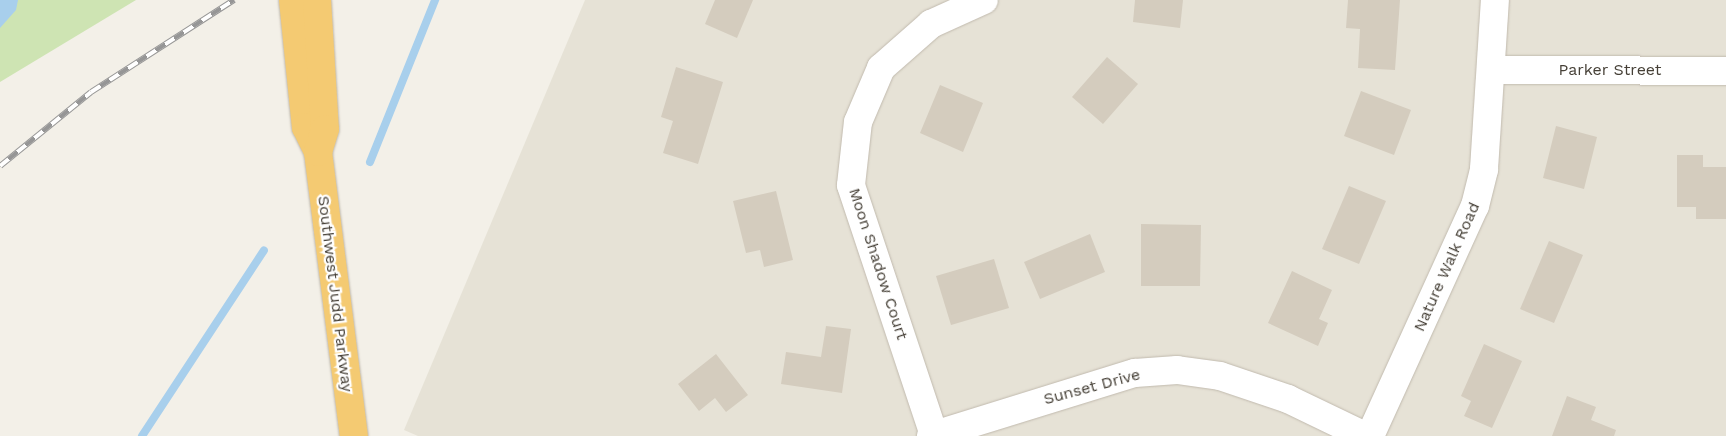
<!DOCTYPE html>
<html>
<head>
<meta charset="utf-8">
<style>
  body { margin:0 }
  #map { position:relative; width:1726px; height:436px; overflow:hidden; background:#f3f0e8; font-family:"Work Sans",sans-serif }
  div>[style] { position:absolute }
  .residential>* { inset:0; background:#e6e2d6 }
  .green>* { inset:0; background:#cee4b3 }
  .water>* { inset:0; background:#a8cfec }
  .stream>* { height:8px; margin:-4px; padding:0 4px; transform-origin:4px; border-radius:4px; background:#a8cfec }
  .building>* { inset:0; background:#d4ccbe }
  .roads { filter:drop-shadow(0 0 1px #c1baae) drop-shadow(0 0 1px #c1baae) }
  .minor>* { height:28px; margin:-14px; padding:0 14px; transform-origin:14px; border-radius:14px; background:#fff }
  .highway>* { height:28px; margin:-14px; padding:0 14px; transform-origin:14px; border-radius:14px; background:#f4ca72 }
  .rail>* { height:5.5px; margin-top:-2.75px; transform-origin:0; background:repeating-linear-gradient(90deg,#fff 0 11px,#969696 0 22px); box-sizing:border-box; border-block:1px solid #969696 }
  span { translate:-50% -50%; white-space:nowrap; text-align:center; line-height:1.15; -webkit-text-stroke:4.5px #fff; paint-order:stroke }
  .street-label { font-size:16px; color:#464037 }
</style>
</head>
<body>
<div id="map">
  <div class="residential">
    <i style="clip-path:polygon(585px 0,1726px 0,1726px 436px,418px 436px,404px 430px)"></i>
  </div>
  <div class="green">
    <i style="clip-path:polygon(0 0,136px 0,0 82px)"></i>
  </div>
  <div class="water">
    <i style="clip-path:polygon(0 0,18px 0,16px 10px,0 28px)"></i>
  </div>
  <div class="stream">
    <i style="left:370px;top:162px;width:175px;rotate:-68.1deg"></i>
    <i style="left:142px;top:436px;width:222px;rotate:-56.7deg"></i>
  </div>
  <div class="building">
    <i style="clip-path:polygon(715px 0,753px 0,737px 38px,705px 24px)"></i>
    <i style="clip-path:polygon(1135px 0,1183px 0,1180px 28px,1133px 22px)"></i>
    <i style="clip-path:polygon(1348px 0,1400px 0,1395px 70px,1358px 68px,1360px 29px,1346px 28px)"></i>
    <i style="clip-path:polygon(1107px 57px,1138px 84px,1103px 124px,1072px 97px)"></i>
    <i style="clip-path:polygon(676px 67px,723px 82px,698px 164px,663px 153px,673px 121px,661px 117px)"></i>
    <i style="clip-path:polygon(940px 85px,983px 103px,963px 152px,920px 133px)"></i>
    <i style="clip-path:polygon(1361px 91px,1411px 110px,1394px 155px,1344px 136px)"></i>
    <i style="clip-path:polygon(1556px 126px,1597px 137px,1584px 189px,1543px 178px)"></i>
    <i style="clip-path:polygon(1677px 155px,1703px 155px,1703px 167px,1726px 167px,1726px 219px,1696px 219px,1696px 207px,1677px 207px)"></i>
    <i style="clip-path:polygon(1349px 186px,1386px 201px,1359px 264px,1322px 249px)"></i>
    <i style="clip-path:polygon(776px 191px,793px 260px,764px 267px,760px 250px,746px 253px,733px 201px)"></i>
    <i style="clip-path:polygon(1141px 224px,1201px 225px,1200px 286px,1141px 286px)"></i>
    <i style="clip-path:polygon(1090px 234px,1105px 272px,1040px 299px,1024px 262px)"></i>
    <i style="clip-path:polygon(1549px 241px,1583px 255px,1554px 323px,1520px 309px)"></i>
    <i style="clip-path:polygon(994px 259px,1009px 308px,951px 325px,936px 276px)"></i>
    <i style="clip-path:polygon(1292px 271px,1332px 290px,1319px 319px,1328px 323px,1318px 346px,1268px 323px)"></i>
    <i style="clip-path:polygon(826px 326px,851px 329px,842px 393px,781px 384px,786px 352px,821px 357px)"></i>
    <i style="clip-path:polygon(1484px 344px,1522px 361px,1492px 428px,1464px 416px,1471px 401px,1461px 396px)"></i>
    <i style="clip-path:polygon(716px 354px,748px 395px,726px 412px,715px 398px,699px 411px,678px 384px)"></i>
    <i style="clip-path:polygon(1567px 396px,1596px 407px,1591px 420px,1616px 430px,1614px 436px,1552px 436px)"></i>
  </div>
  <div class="roads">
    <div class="minor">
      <i style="left:1493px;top:70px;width:233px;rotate:0.2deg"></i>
      <i style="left:934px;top:435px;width:263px;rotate:-108.4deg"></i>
      <i style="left:851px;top:185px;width:63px;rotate:-83.7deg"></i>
      <i style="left:858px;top:122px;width:59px;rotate:-66.9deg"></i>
      <i style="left:881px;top:68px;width:67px;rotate:-41.3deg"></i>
      <i style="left:931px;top:24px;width:58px;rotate:-24.4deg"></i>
      <i style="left:931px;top:436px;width:214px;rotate:-17.2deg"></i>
      <i style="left:1135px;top:373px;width:42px;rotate:-4.1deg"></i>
      <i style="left:1177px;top:370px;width:43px;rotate:7.9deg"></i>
      <i style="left:1220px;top:376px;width:72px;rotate:18.7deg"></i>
      <i style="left:1288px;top:399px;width:85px;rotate:25.7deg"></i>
      <i style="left:1370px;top:436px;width:253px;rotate:-65.5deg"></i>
      <i style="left:1475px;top:206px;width:38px;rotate:-76deg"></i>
      <i style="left:1484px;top:169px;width:169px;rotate:-86.3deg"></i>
    </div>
    <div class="highway">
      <i style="left:293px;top:0;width:128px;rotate:84.2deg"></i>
      <i style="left:306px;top:127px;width:28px;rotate:64deg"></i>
      <i style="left:318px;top:152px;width:286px;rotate:82.8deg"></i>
      <i style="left:317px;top:0;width:129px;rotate:86.5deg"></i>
      <i style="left:325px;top:129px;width:24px;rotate:107deg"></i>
    </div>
  </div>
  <div class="rail">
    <i style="left:0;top:166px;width:117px;rotate:-39.1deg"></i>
    <i style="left:91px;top:92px;width:170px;rotate:-32.8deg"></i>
  </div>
  <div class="street-label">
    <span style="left:1610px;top:70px">Parker Street</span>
    <span style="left:878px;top:264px;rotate:72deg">Moon Shadow Court</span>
    <span style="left:1447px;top:267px;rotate:-66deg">Nature Walk Road</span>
    <span style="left:335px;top:294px;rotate:83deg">Southwest Judd Parkway</span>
    <span style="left:1092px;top:387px;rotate:-15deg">Sunset Drive</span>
  </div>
</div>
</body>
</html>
